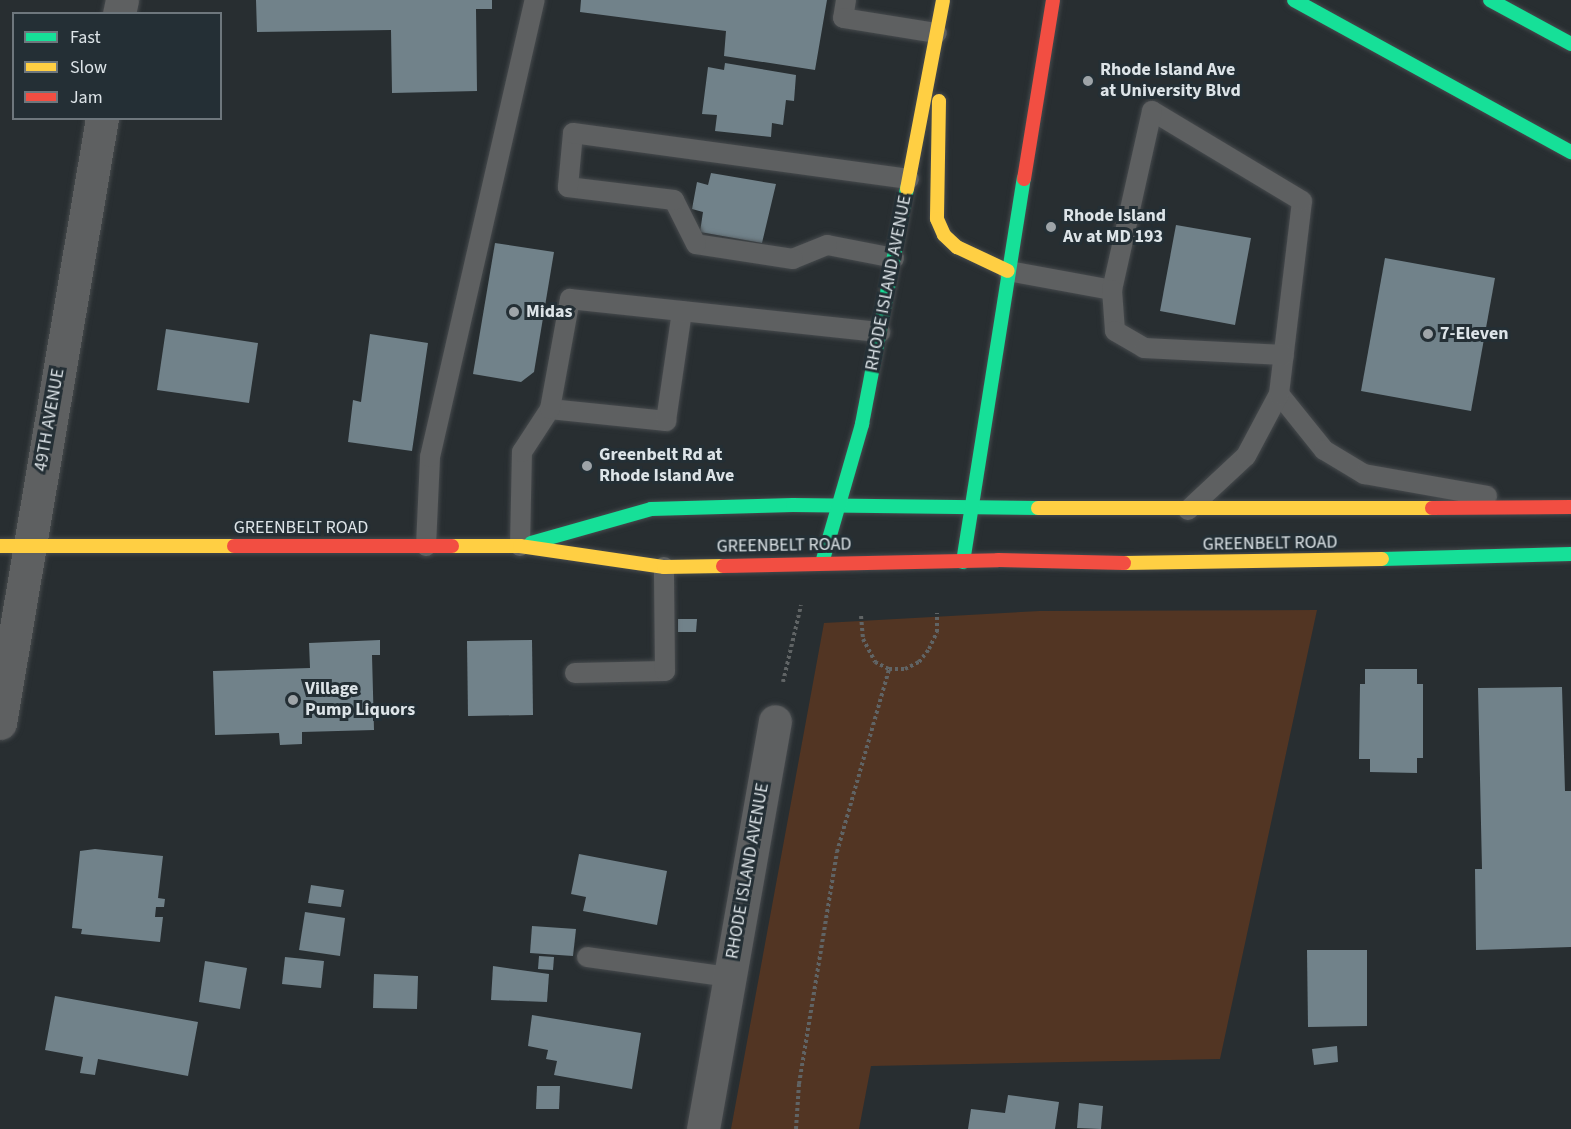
<!DOCTYPE html>
<html>
<head>
<meta charset="utf-8">
<style>
  body { margin:0 }
  #map { position:relative; width:1571px; height:1129px; overflow:hidden; background:#282e31; font-family:"Source Sans 3",sans-serif }
  div>[style] { position:absolute }
  .green>* { inset:0; background:#523523 }
  .building>* { inset:0; background:#71828a }
  .path>* { height:4px; margin-top:-2px; transform-origin:0; background:repeating-linear-gradient(90deg,#606465 0 3px,transparent 0 6px) }
  .roads { filter:drop-shadow(0 0 2px #464a4d) drop-shadow(0 0 2px #464a4d) }
  .lane>* { height:20px; margin:-10px; padding:0 10px; transform-origin:10px; border-radius:10px; background:#5e6061 }
  .street>* { height:33px; margin:-16.5px; padding:0 16.5px; transform-origin:16.5px; border-radius:16.5px; background:#5e6061 }
  .fast>* { height:14px; margin:-7px; padding:0 7px; transform-origin:7px; border-radius:7px; background:#16e098 }
  .slow>* { height:14px; margin:-7px; padding:0 7px; transform-origin:7px; border-radius:7px; background:#ffcf43 }
  .jam>* { height:14px; margin:-7px; padding:0 7px; transform-origin:7px; border-radius:7px; background:#f24e42 }
  .dots>* { width:16px; height:16px; translate:-50% -50%; box-sizing:border-box; border:3px solid #242f35; border-radius:50% }
  span { translate:-50% -50%; white-space:nowrap; text-align:center; line-height:1.15; -webkit-text-stroke:6px #242f35; paint-order:stroke }
  .poi-label { font-size:18px; color:#dde4e8; font-weight:700 }
  .left { translate:0 -50%; text-align:left }
  .street-label { font-size:18px; color:#dde4e8 }
  .legend { position:absolute; left:12px; top:12px; width:210px; height:108px; box-sizing:border-box; background:#242f35; border:2px solid #6e777d; margin:0; padding:8px 10px; list-style:none; font-size:18px; color:#dde4e8 }
  .legend li { display:flex; align-items:center; gap:12px; height:30px }
  .legend b { width:30px; border:2px solid #6e777d }
</style>
</head>
<body>
<div id="map">
  <div class="green">
    <i style="clip-path:polygon(1317px 610px,1220px 1059px,871px 1066px,859px 1129px,731px 1129px,824px 623px,1040px 611px)"></i>
  </div>
  <div class="building">
    <i style="clip-path:polygon(256px 0,492px 0,492px 9px,476px 9px,477px 91px,392px 93px,391px 30px,257px 32px)"></i>
    <i style="clip-path:polygon(581px 0,827px 0,815px 70px,724px 56px,726px 31px,580px 12px)"></i>
    <i style="clip-path:polygon(725px 63px,796px 75px,794px 101px,786px 100px,783px 125px,772px 123px,771px 137px,715px 131px,717px 115px,702px 114px,708px 67px,724px 70px)"></i>
    <i style="clip-path:polygon(711px 173px,776px 184px,762px 243px,700px 232px,703px 212px,692px 209px,697px 182px,708px 185px)"></i>
    <i style="clip-path:polygon(1176px 225px,1251px 238px,1235px 325px,1160px 311px)"></i>
    <i style="clip-path:polygon(495px 243px,554px 252px,534px 372px,521px 382px,473px 374px)"></i>
    <i style="clip-path:polygon(1385px 258px,1495px 278px,1471px 411px,1361px 391px)"></i>
    <i style="clip-path:polygon(166px 329px,258px 343px,249px 403px,157px 390px)"></i>
    <i style="clip-path:polygon(370px 334px,428px 343px,412px 451px,348px 442px,353px 400px,361px 402px)"></i>
    <i style="clip-path:polygon(678px 619px,697px 619px,696px 632px,678px 632px)"></i>
    <i style="clip-path:polygon(380px 640px,380px 655px,372px 655px,374px 730px,302px 732px,302px 744px,280px 745px,279px 733px,215px 735px,213px 671px,310px 668px,309px 643px)"></i>
    <i style="clip-path:polygon(532px 640px,533px 715px,468px 716px,467px 641px)"></i>
    <i style="clip-path:polygon(1365px 669px,1417px 669px,1417px 684px,1423px 684px,1423px 758px,1417px 758px,1417px 773px,1370px 772px,1370px 759px,1359px 759px,1360px 684px,1365px 684px)"></i>
    <i style="clip-path:polygon(1562px 687px,1565px 791px,1571px 791px,1571px 947px,1476px 950px,1475px 869px,1482px 869px,1478px 688px)"></i>
    <i style="clip-path:polygon(95px 849px,163px 856px,158px 898px,165px 899px,164px 907px,156px 907px,155px 917px,163px 917px,160px 942px,81px 934px,82px 929px,72px 928px,80px 851px)"></i>
    <i style="clip-path:polygon(579px 854px,667px 871px,657px 925px,583px 911px,586px 897px,571px 894px)"></i>
    <i style="clip-path:polygon(311px 885px,344px 890px,341px 907px,308px 903px)"></i>
    <i style="clip-path:polygon(305px 912px,345px 918px,340px 956px,299px 950px)"></i>
    <i style="clip-path:polygon(532px 926px,576px 929px,573px 956px,530px 953px)"></i>
    <i style="clip-path:polygon(1307px 950px,1367px 950px,1367px 1026px,1308px 1027px)"></i>
    <i style="clip-path:polygon(539px 956px,554px 957px,553px 970px,538px 969px)"></i>
    <i style="clip-path:polygon(285px 957px,324px 961px,321px 988px,282px 984px)"></i>
    <i style="clip-path:polygon(205px 961px,247px 968px,240px 1009px,199px 1002px)"></i>
    <i style="clip-path:polygon(493px 966px,549px 974px,547px 1002px,491px 1000px)"></i>
    <i style="clip-path:polygon(374px 974px,418px 976px,417px 1009px,373px 1008px)"></i>
    <i style="clip-path:polygon(55px 996px,198px 1022px,188px 1076px,98px 1059px,95px 1075px,80px 1073px,83px 1057px,45px 1050px)"></i>
    <i style="clip-path:polygon(532px 1015px,641px 1033px,632px 1089px,554px 1075px,557px 1061px,546px 1059px,548px 1050px,528px 1046px)"></i>
    <i style="clip-path:polygon(1337px 1046px,1338px 1062px,1314px 1065px,1312px 1049px)"></i>
    <i style="clip-path:polygon(537px 1086px,560px 1086px,559px 1109px,536px 1109px)"></i>
    <i style="clip-path:polygon(1008px 1095px,1059px 1102px,1055px 1129px,968px 1129px,971px 1109px,1005px 1113px)"></i>
    <i style="clip-path:polygon(1079px 1103px,1103px 1106px,1101px 1129px,1077px 1128px)"></i>
  </div>
  <div class="path">
    <i style="left:861px;top:616px;width:23px;rotate:85deg"></i>
    <i style="left:863px;top:639px;width:26px;rotate:62deg"></i>
    <i style="left:875px;top:662px;width:16px;rotate:27deg"></i>
    <i style="left:889px;top:669px;width:16px"></i>
    <i style="left:905px;top:669px;width:16px;rotate:-27deg"></i>
    <i style="left:919px;top:662px;width:16px;rotate:-52deg"></i>
    <i style="left:929px;top:649px;width:19px;rotate:-65deg"></i>
    <i style="left:937px;top:632px;width:19px;rotate:-90deg"></i>
    <i style="left:783px;top:682px;width:79px;rotate:-76.8deg"></i>
    <i style="left:796px;top:1129px;width:45px;rotate:-86.2deg"></i>
    <i style="left:799px;top:1084px;width:235px;rotate:-80.7deg"></i>
    <i style="left:837px;top:852px;width:190px;rotate:-74.1deg"></i>
  </div>
  <div class="roads">
    <div class="lane">
      <i style="left:846px;top:0;width:18px;rotate:99deg"></i>
      <i style="left:843px;top:18px;width:95px;rotate:9.1deg"></i>
      <i style="left:894px;top:258px;width:68px;rotate:-169deg"></i>
      <i style="left:827px;top:245px;width:37px;rotate:158deg"></i>
      <i style="left:793px;top:259px;width:98px;rotate:-171.2deg"></i>
      <i style="left:696px;top:244px;width:49px;rotate:-116.6deg"></i>
      <i style="left:674px;top:200px;width:107px;rotate:-173deg"></i>
      <i style="left:568px;top:187px;width:54px;rotate:-84.7deg"></i>
      <i style="left:573px;top:133px;width:339px;rotate:7.8deg"></i>
      <i style="left:1008px;top:271px;width:106px;rotate:10.4deg"></i>
      <i style="left:1279px;top:394px;width:72px;rotate:51.2deg"></i>
      <i style="left:1324px;top:450px;width:47px;rotate:31deg"></i>
      <i style="left:1364px;top:474px;width:125px;rotate:10.1deg"></i>
      <i style="left:550px;top:409px;width:117px;rotate:5.9deg"></i>
      <i style="left:666px;top:421px;width:111px;rotate:-81.7deg"></i>
      <i style="left:1188px;top:510px;width:79px;rotate:-43deg"></i>
      <i style="left:1246px;top:456px;width:70px;rotate:-62deg"></i>
      <i style="left:1279px;top:394px;width:194px;rotate:-83.2deg"></i>
      <i style="left:1302px;top:201px;width:175px;rotate:-149deg"></i>
      <i style="left:1152px;top:111px;width:183px;rotate:102.6deg"></i>
      <i style="left:1112px;top:290px;width:41px;rotate:85.8deg"></i>
      <i style="left:1115px;top:331px;width:34px;rotate:30deg"></i>
      <i style="left:1144px;top:348px;width:140px;rotate:2.9deg"></i>
      <i style="left:426px;top:546px;width:89px;rotate:-87.4deg"></i>
      <i style="left:430px;top:457px;width:469px;rotate:-77.1deg"></i>
      <i style="left:520px;top:546px;width:94px;rotate:-88.8deg"></i>
      <i style="left:522px;top:452px;width:51px;rotate:-56.9deg"></i>
      <i style="left:550px;top:409px;width:112px;rotate:-79.7deg"></i>
      <i style="left:570px;top:299px;width:312px;rotate:6.1deg"></i>
      <i style="left:575px;top:673px;width:90px;rotate:-1.3deg"></i>
      <i style="left:665px;top:671px;width:104px;rotate:-90.6deg"></i>
      <i style="left:587px;top:957px;width:143px;rotate:8deg"></i>
    </div>
    <div class="street">
      <i style="left:119px;top:14px;width:14px;rotate:-78deg"></i>
      <i style="left:0;top:723px;width:614px;rotate:-80.43deg"></i>
      <i style="left:703px;top:1129px;width:414px;rotate:-80deg"></i>
    </div>
    <div class="fast">
      <i style="left:1294px;top:0;width:316px;rotate:28.8deg"></i>
      <i style="left:1490px;top:0;width:92px;rotate:28.5deg"></i>
      <i style="left:531px;top:543px;width:125px;rotate:-15.8deg"></i>
      <i style="left:651px;top:509px;width:142px;rotate:-1.6deg"></i>
      <i style="left:793px;top:505px;width:245px;rotate:0.7deg"></i>
      <i style="left:1382px;top:559px;width:189px;rotate:-1.5deg"></i>
      <i style="left:963px;top:562px;width:388px;rotate:-81deg"></i>
      <i style="left:822px;top:563px;width:145px;rotate:-73.9deg"></i>
      <i style="left:862px;top:424px;width:239px;rotate:-79.2deg"></i>
    </div>
    <div class="slow">
      <i style="left:939px;top:101px;width:118px;rotate:91deg"></i>
      <i style="left:937px;top:219px;width:17px;rotate:66deg"></i>
      <i style="left:944px;top:235px;width:18px;rotate:43deg"></i>
      <i style="left:957px;top:247px;width:56px;rotate:25.2deg"></i>
      <i style="left:907px;top:189px;width:192px;rotate:-79.2deg"></i>
      <i style="left:1038px;top:508px;width:394px"></i>
      <i style="left:0;top:546px;width:234px"></i>
      <i style="left:452px;top:546px;width:68px"></i>
      <i style="left:520px;top:546px;width:146px;rotate:8.3deg"></i>
      <i style="left:664px;top:567px;width:59px;rotate:-1deg"></i>
      <i style="left:1124px;top:563px;width:258px;rotate:-0.9deg"></i>
    </div>
    <div class="jam">
      <i style="left:1024px;top:179px;width:181px;rotate:-80.8deg"></i>
      <i style="left:1432px;top:508px;width:139px;rotate:-0.4deg"></i>
      <i style="left:234px;top:546px;width:218px"></i>
      <i style="left:723px;top:566px;width:275px;rotate:-1.2deg"></i>
      <i style="left:998px;top:560px;width:126px;rotate:1.4deg"></i>
    </div>
  </div>
  <div class="dots">
    <i style="left:1088px;top:81px;background:#9ea4a8"></i>
    <i style="left:1051px;top:227px;background:#9ea4a8"></i>
    <i style="left:514px;top:312px;background:#9ea4a8"></i>
    <i style="left:1428px;top:334px;background:#9ea4a8"></i>
    <i style="left:587px;top:466px;background:#9ea4a8"></i>
    <i style="left:293px;top:700px;background:#9ea4a8"></i>
  </div>
  <div class="poi-label">
    <span class="left" style="left:1100px;top:81px">Rhode Island Ave<br>at University Blvd</span>
    <span class="left" style="left:1063px;top:227px">Rhode Island<br>Av at MD 193</span>
    <span class="left" style="left:526px;top:312px">Midas</span>
    <span class="left" style="left:1440px;top:334px">7-Eleven</span>
    <span class="left" style="left:599px;top:466px">Greenbelt Rd at<br>Rhode Island Ave</span>
    <span class="left" style="left:305px;top:700px">Village<br>Pump Liquors</span>
  </div>
  <div class="street-label">
    <span style="left:889px;top:283px;rotate:-79deg">RHODE ISLAND AVENUE</span>
    <span style="left:50px;top:420px;rotate:-80deg">49TH AVENUE</span>
    <span style="left:301px;top:528px">GREENBELT ROAD</span>
    <span style="left:1270px;top:544px;rotate:-1deg">GREENBELT ROAD</span>
    <span style="left:784px;top:546px;rotate:-1deg">GREENBELT ROAD</span>
    <span style="left:748px;top:871px;rotate:-80deg">RHODE ISLAND AVENUE</span>
  </div>
  <ul class="legend">
  <li><b style="height:8px;background:#16e098"></b>Fast</li>
  <li><b style="height:8px;background:#ffcf43"></b>Slow</li>
  <li><b style="height:8px;background:#f24e42"></b>Jam</li>
  </ul>
</div>
</body>
</html>
